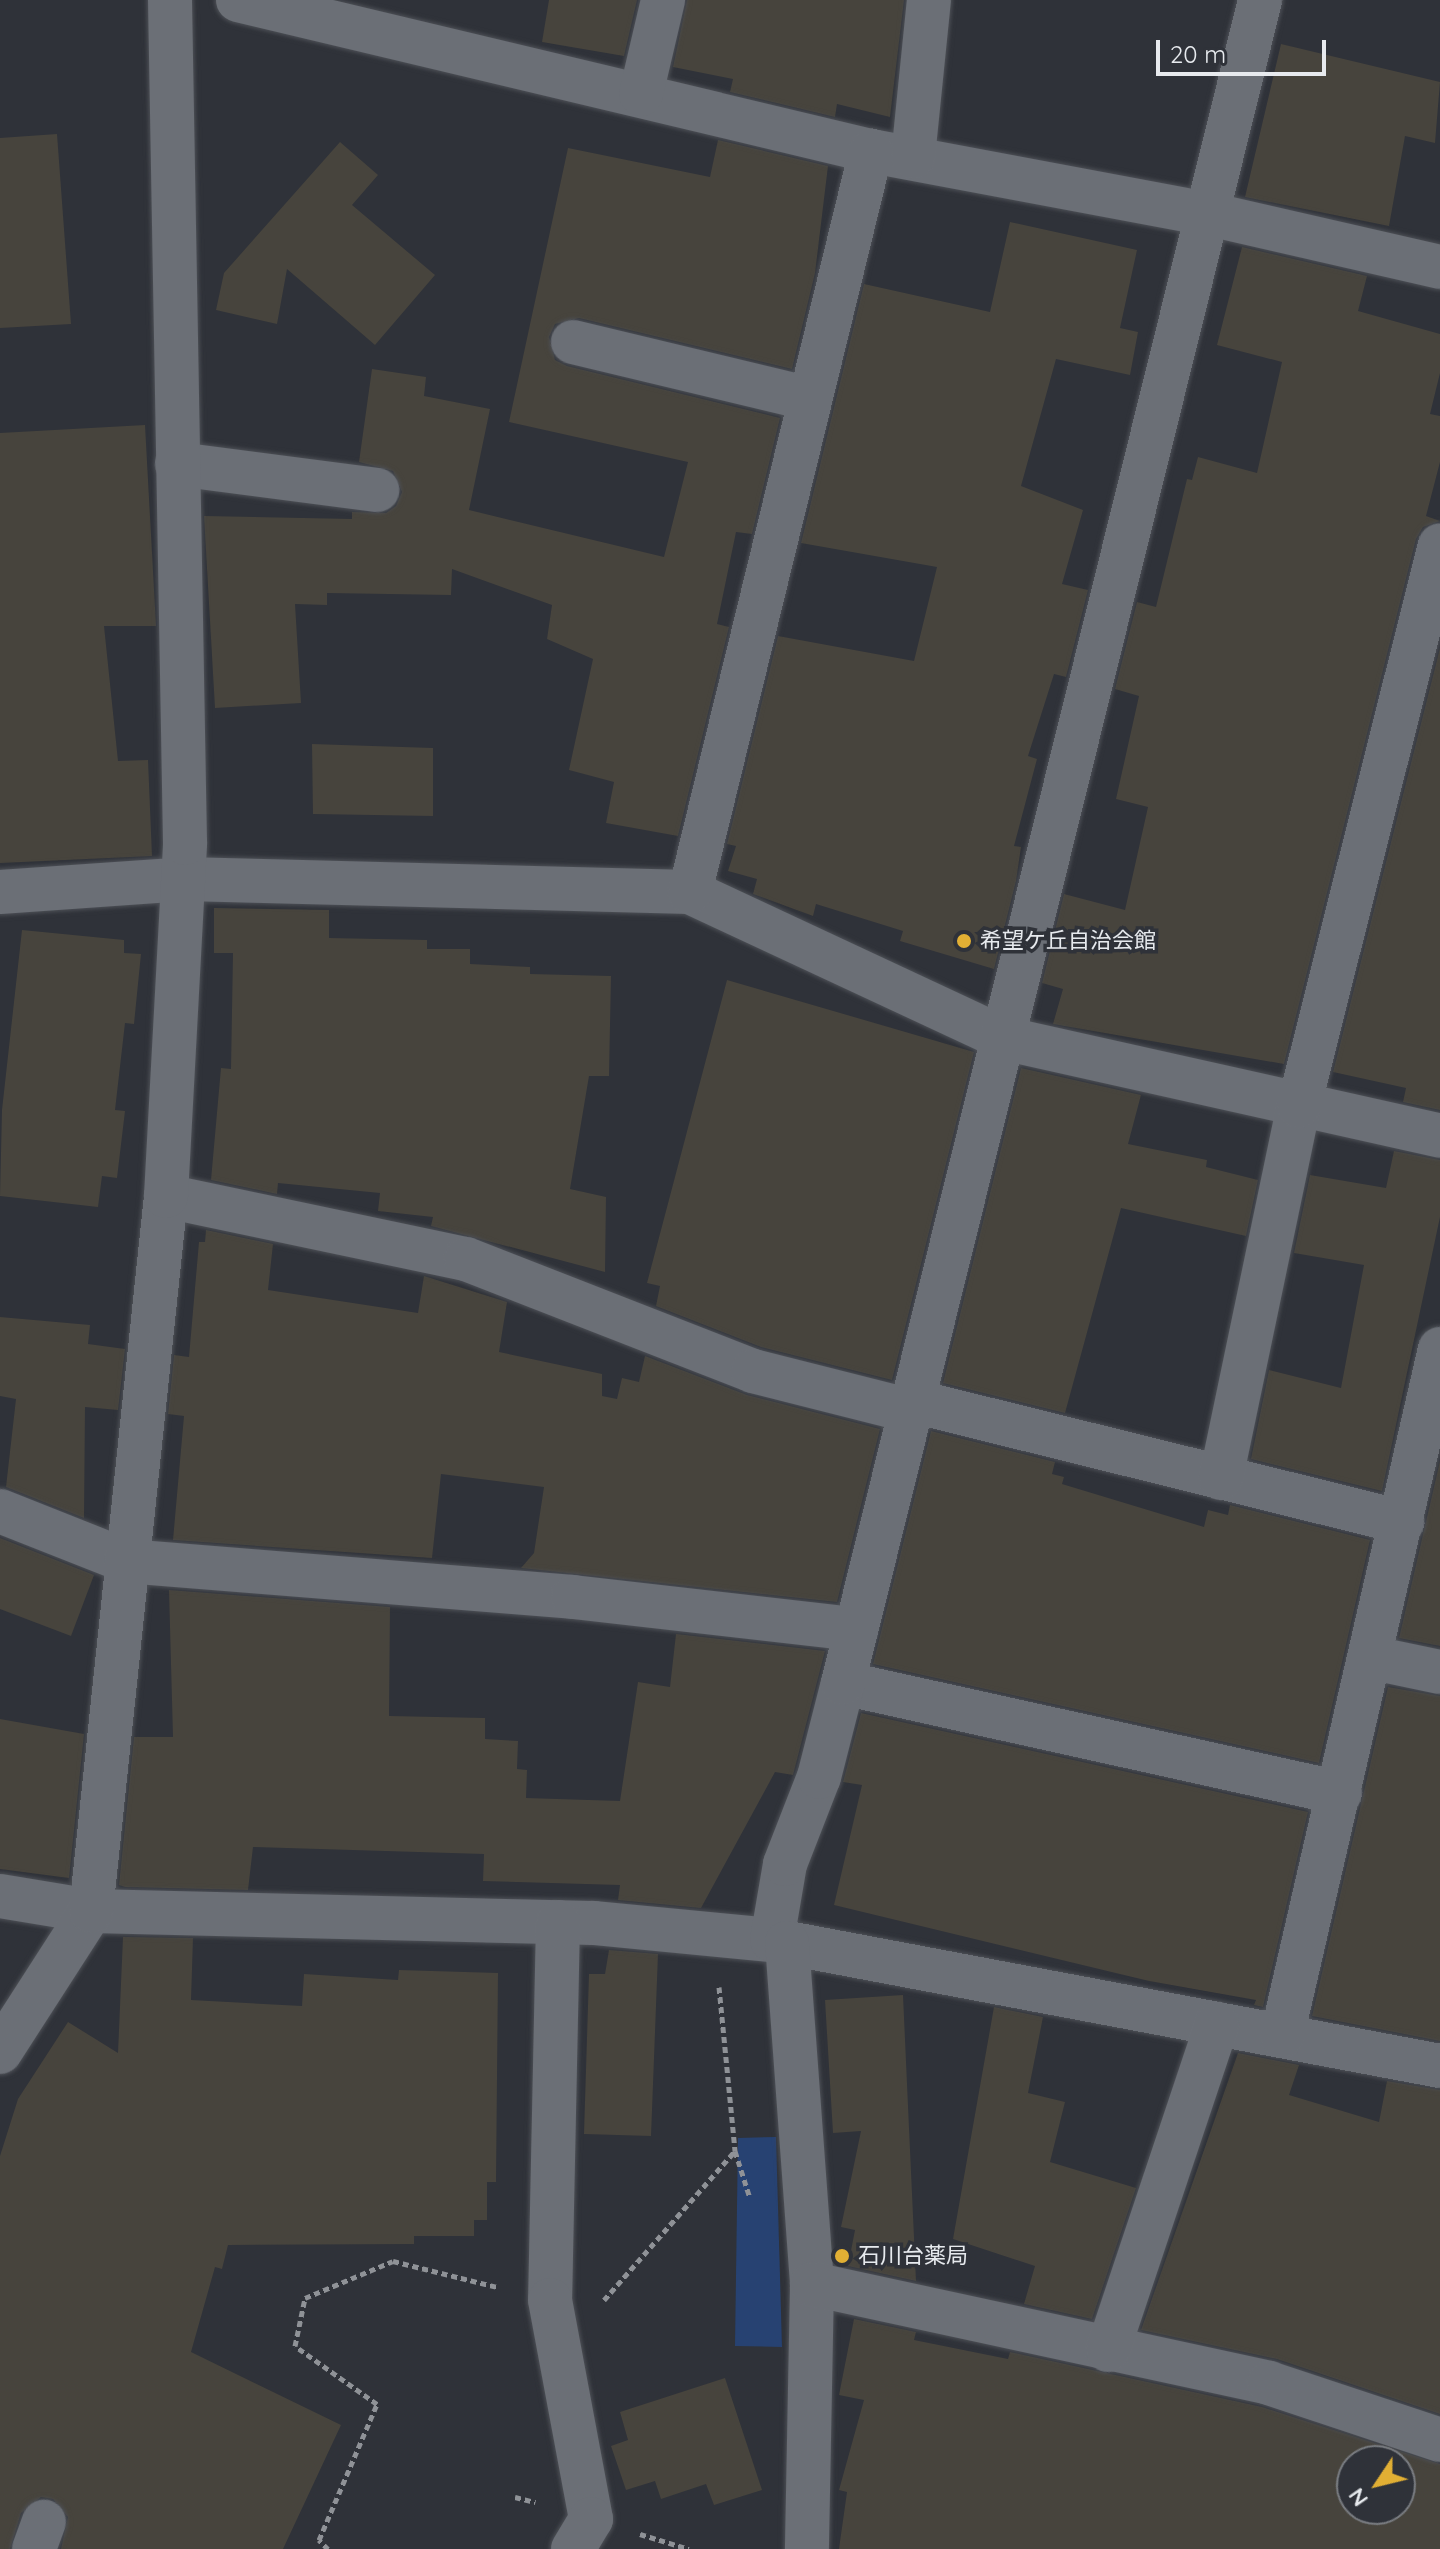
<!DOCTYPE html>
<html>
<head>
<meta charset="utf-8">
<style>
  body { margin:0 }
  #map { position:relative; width:1440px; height:2549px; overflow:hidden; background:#2f3239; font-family:Quicksand,"Noto Sans JP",sans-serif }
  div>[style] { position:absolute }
  .green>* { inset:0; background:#274272 }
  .building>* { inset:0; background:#47443d }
  .path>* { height:5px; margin-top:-2.5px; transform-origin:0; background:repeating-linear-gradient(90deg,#8f9297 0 6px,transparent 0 10px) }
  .roads { filter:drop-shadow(0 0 2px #4d5056) drop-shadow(0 0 2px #4d5056) }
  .minor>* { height:44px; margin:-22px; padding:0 22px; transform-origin:22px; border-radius:22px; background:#6b6f76 }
  .dots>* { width:22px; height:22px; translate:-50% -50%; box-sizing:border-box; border:4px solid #2f3239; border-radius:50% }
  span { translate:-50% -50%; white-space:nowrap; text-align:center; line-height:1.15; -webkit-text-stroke:7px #2f3239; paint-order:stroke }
  .poi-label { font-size:22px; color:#e7eaee }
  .left { translate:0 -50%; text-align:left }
  .north { position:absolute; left:1336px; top:2445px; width:80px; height:80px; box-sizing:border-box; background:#2f3239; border:2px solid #797c81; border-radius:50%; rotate:235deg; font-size:22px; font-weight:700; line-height:32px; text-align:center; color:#e7eaee }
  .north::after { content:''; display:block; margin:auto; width:28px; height:36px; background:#e1af34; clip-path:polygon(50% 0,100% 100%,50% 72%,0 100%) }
  .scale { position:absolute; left:1156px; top:40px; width:170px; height:36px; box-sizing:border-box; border:4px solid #e7eaee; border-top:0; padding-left:10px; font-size:24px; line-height:28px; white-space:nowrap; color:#e7eaee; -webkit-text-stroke:6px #2f3239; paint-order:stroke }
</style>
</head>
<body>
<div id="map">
  <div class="green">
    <i style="clip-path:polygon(776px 2137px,782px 2347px,735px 2346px,738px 2138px)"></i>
  </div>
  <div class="building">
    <i style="clip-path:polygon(549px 0,637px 0,624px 56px,542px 42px)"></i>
    <i style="clip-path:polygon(687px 0,904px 0,890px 117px,837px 104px,835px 117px,730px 92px,733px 79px,673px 67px)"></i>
    <i style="clip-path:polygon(1281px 44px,1440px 82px,1435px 143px,1405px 136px,1389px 226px,1245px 197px)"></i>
    <i style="clip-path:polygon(57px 134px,71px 324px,0 328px,0 138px)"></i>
    <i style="clip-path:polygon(718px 140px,828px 166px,815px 273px,792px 369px,579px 318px,555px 324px,549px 337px,555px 360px,567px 366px,780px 418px,752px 534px,736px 532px,717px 624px,729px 627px,678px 836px,606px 823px,614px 782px,569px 770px,593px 659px,547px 639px,552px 605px,452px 569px,451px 595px,327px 593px,327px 605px,295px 604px,301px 703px,215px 708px,204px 516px,352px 519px,352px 512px,386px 513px,396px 506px,402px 492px,393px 471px,359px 462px,372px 369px,426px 377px,424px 396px,490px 409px,469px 510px,664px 557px,688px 462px,509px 422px,568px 148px,710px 177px)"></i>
    <i style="clip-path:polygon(340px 142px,378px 175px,352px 205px,435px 275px,375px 345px,287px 269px,277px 324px,216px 310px,224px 273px)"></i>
    <i style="clip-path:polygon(1010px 222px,1137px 250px,1120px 328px,1138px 332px,1130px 375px,1056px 359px,1021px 486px,1083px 510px,1062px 584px,1088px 590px,1066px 677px,1054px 674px,1028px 756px,1037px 759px,1014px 846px,1021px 847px,1016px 881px,994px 969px,900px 941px,903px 931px,816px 904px,813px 916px,753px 894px,757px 879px,728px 871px,736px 846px,727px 844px,778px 636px,914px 661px,937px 567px,801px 543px,864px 284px,990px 312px)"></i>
    <i style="clip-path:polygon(1242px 247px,1367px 276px,1358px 311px,1440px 334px,1440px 373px,1430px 414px,1440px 416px,1440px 462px,1426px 516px,1440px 521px,1423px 527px,1416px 539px,1284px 1064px,1053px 1024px,1063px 989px,1042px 983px,1064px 894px,1125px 910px,1148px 807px,1116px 799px,1139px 696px,1115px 689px,1137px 602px,1156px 607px,1187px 479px,1192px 480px,1198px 457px,1257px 473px,1282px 362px,1217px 345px)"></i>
    <i style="clip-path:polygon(145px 425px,156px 626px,104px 626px,118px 761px,148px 760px,152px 856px,0 863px,0 433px)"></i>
    <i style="clip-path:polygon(1440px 648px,1440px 1110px,1403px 1102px,1406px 1088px,1333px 1072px)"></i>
    <i style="clip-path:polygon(312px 744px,433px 748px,433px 816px,313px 814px)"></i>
    <i style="clip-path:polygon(214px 908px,329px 910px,329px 938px,427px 940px,427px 949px,470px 949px,470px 964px,530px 967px,530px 974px,611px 976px,609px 1076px,589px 1076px,570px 1189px,606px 1197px,605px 1272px,431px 1226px,433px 1217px,378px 1211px,380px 1193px,278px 1183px,277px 1194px,211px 1180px,221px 1068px,231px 1069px,233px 953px,214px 953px)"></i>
    <i style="clip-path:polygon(22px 930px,124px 940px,124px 953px,141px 954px,134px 1024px,125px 1023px,115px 1110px,125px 1111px,117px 1178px,102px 1176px,98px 1207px,0 1196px,2px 1110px)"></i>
    <i style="clip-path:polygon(727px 980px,974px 1052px,892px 1380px,761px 1347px,656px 1306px,660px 1286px,647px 1283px)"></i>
    <i style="clip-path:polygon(1021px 1068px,1141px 1095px,1128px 1144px,1207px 1160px,1206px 1167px,1258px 1180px,1246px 1236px,1121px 1208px,1065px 1413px,943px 1383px)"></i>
    <i style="clip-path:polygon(1394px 1151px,1440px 1160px,1440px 1217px,1382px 1491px,1251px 1459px,1269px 1370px,1341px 1388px,1364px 1265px,1294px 1253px,1310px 1175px,1386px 1188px)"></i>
    <i style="clip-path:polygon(206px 1230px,273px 1244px,268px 1290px,418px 1313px,424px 1276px,507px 1302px,499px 1352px,602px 1374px,602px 1396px,617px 1399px,622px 1378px,639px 1382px,645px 1356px,747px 1395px,880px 1429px,837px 1602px,521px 1568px,534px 1553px,544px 1487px,441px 1474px,432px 1558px,173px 1540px,184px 1416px,168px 1414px,174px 1355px,189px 1357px,199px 1242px,205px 1242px)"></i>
    <i style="clip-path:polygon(0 1317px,90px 1325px,88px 1344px,125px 1349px,118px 1410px,85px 1407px,84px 1518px,6px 1487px,16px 1399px,0 1396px)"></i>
    <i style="clip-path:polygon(931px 1431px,1055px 1462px,1052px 1474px,1064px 1477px,1062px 1484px,1204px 1527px,1208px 1510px,1228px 1515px,1230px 1505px,1370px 1540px,1319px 1763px,873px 1664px)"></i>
    <i style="clip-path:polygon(1440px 1461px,1440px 1646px,1399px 1638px)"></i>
    <i style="clip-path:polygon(0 1538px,94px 1575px,71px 1636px,0 1609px)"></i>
    <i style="clip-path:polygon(169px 1590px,390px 1607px,389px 1716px,485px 1718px,485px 1739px,518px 1741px,517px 1769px,527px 1770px,526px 1798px,620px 1801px,638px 1682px,670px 1687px,676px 1634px,825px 1651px,793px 1775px,775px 1772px,701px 1908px,618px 1900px,620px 1885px,483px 1881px,484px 1854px,253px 1847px,248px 1890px,125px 1887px,119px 1885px,134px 1737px,173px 1737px)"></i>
    <i style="clip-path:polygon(1388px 1687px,1440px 1696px,1440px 2041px,1312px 2016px)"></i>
    <i style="clip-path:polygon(861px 1713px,1308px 1812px,1263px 2007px,1254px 2005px,1256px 2000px,1149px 1981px,834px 1905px,862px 1785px,843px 1782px)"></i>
    <i style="clip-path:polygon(0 1719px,84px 1734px,69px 1878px,0 1869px)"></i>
    <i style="clip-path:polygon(123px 1937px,193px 1938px,191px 2000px,302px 2006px,304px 1974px,398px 1980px,399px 1970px,498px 1973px,496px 2182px,487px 2182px,487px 2220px,474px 2220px,474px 2236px,414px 2236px,414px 2244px,228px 2245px,222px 2269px,215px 2267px,191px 2352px,341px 2425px,283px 2549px,61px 2549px,68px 2517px,53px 2499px,41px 2497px,21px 2513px,10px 2549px,0 2549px,0 2156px,18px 2099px,68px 2022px,118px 2053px)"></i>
    <i style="clip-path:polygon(609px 1950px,658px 1954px,651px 2136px,584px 2134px,589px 1974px,605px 1974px)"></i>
    <i style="clip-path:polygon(903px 1995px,909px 2128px,916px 2281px,848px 2266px,855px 2230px,841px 2227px,861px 2131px,833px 2133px,825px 2000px)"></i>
    <i style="clip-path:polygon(994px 2007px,1043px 2017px,1028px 2093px,1065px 2102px,1050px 2162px,1136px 2188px,1092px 2319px,1024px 2304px,1035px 2266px,953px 2239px)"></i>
    <i style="clip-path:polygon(1238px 2053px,1299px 2065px,1289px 2095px,1379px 2122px,1387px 2081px,1440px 2090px,1440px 2414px,1277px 2359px,1141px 2330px)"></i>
    <i style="clip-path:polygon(evenodd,854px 2319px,916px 2332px,914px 2340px,1008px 2359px,1010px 2352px,1262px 2407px,1440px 2464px,1440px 2549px,839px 2549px,847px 2492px,839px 2490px,864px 2400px,839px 2395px,854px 2319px,1352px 2461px,1400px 2461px,1400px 2509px,1352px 2509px,1352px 2461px)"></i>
    <i style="clip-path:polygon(725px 2378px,762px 2490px,714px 2505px,706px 2484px,661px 2499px,655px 2481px,626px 2490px,611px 2446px,628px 2440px,620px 2412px)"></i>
  </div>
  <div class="path">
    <i style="left:719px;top:1987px;width:165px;rotate:84.4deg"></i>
    <i style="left:735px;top:2151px;width:49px;rotate:72.3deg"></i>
    <i style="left:604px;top:2300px;width:198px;rotate:-48.7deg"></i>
    <i style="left:515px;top:2497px;width:21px;rotate:14deg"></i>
    <i style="left:640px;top:2534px;width:51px;rotate:17deg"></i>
    <i style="left:328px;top:2549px;width:13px;rotate:-135deg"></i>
    <i style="left:319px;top:2540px;width:148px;rotate:-66.9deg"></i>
    <i style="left:377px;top:2404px;width:100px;rotate:-144.7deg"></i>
    <i style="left:295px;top:2346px;width:49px;rotate:-78.2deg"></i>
    <i style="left:305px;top:2298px;width:95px;rotate:-22.8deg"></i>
    <i style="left:393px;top:2261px;width:107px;rotate:14deg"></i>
  </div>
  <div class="roads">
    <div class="minor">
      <i style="left:238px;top:0;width:651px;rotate:13.42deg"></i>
      <i style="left:871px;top:151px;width:344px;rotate:10.6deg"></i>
      <i style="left:1209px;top:214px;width:237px;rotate:12.9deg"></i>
      <i style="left:641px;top:94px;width:97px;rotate:-76.8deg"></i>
      <i style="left:913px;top:157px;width:158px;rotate:-84.2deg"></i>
      <i style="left:573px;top:342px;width:240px;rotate:13.5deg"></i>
      <i style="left:177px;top:464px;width:202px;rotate:7.4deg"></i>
      <i style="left:0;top:892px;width:185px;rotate:-4deg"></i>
      <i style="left:185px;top:879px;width:505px;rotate:1.47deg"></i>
      <i style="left:690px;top:892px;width:345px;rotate:25deg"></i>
      <i style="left:1003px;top:1038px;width:448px;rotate:12.6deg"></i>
      <i style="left:690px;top:892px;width:763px;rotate:-76.27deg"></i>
      <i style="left:166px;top:1196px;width:307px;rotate:11.9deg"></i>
      <i style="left:466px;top:1259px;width:308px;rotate:21.3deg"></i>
      <i style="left:753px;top:1371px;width:163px;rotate:14.2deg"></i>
      <i style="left:913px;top:1401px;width:504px;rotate:13.9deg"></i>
      <i style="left:1221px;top:1478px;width:380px;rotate:-78.2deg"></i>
      <i style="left:1299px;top:1106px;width:578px;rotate:-75.89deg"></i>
      <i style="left:0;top:1511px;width:136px;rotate:21.6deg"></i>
      <i style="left:126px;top:1561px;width:448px;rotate:4.6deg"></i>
      <i style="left:573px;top:1597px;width:285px;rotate:6.5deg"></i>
      <i style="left:1373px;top:1658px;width:68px;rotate:11.8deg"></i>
      <i style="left:843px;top:1683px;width:509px;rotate:12.48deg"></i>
      <i style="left:0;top:1896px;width:92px;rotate:9.4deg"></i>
      <i style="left:91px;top:1911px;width:503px;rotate:1.37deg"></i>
      <i style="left:594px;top:1923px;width:179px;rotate:5.5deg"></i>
      <i style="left:772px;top:1940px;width:680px;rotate:10.68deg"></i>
      <i style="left:558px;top:1922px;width:378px;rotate:91.2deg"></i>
      <i style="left:550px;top:2300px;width:223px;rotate:79.4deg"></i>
      <i style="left:591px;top:2519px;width:35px;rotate:121deg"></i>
      <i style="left:772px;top:1940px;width:77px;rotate:-80.3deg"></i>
      <i style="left:785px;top:1864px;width:93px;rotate:-68.7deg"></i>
      <i style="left:819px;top:1777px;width:97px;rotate:-75.7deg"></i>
      <i style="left:843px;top:1683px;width:1734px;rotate:-76.08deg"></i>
      <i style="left:787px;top:1943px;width:342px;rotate:85.8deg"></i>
      <i style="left:812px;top:2284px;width:265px;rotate:91.1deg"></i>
      <i style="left:1282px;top:2036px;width:705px;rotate:-77.05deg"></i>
      <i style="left:0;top:2052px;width:168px;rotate:-57.2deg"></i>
      <i style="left:91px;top:1911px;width:719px;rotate:-84.01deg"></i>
      <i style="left:166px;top:1196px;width:354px;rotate:-86.9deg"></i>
      <i style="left:185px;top:843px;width:843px;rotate:-91.02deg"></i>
      <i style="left:812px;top:2284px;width:468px;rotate:12.2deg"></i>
      <i style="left:1269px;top:2383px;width:180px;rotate:18.4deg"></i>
      <i style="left:1108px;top:2350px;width:344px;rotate:-71.5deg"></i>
      <i style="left:34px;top:2549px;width:29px;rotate:-70deg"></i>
    </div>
  </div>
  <div class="dots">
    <i style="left:964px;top:941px;background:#e1af34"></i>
    <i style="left:842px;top:2256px;background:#e1af34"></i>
  </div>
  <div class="poi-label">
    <span class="left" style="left:980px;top:941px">希望ケ丘自治会館</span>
    <span class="left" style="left:858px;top:2256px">石川台薬局</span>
  </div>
  <div class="north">N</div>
  <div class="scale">20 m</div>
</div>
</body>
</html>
